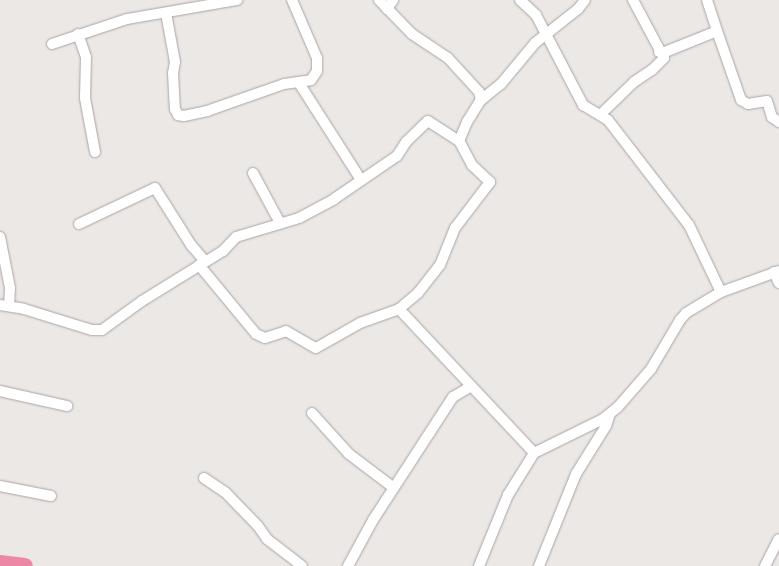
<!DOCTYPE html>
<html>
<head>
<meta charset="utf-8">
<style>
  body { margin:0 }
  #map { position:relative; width:779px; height:566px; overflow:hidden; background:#ece8e6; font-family:Roboto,sans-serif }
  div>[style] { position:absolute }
  .river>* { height:16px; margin:-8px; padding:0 8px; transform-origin:8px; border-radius:8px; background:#ec88a5 }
  .roads { filter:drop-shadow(0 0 1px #a9a4a3) drop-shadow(0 0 1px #a9a4a3) }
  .minor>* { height:10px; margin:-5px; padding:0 5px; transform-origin:5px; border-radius:5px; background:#fff }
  span { translate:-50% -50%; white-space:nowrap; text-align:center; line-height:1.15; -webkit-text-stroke:4px #ece8e6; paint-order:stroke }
</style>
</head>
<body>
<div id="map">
  <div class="river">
    <i style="left:0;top:563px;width:25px;rotate:7deg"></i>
  </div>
  <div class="roads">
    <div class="minor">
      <i style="left:379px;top:0;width:47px;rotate:45.9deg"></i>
      <i style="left:412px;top:34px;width:43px;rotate:33.7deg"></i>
      <i style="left:448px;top:58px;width:46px;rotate:47.6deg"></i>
      <i style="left:479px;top:92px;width:8px;rotate:76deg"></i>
      <i style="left:520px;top:0;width:22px;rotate:43deg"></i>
      <i style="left:536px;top:15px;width:102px;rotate:62.4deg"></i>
      <i style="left:583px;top:105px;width:29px;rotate:31deg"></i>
      <i style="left:608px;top:120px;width:133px;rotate:52.4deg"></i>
      <i style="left:689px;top:225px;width:74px;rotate:64.5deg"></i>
      <i style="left:707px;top:0;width:33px;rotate:72deg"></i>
      <i style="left:387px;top:9px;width:11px;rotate:-56deg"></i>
      <i style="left:166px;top:13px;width:50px;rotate:79.6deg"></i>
      <i style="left:175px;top:62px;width:11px;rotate:100deg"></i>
      <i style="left:173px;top:73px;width:36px;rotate:87deg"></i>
      <i style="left:175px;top:109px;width:7px;rotate:63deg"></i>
      <i style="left:178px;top:115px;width:6px;rotate:9deg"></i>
      <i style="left:184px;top:116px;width:24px;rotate:-12deg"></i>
      <i style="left:207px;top:111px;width:82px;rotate:-19.3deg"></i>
      <i style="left:284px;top:84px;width:27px;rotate:-8deg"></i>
      <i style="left:311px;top:80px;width:11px;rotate:-56deg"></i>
      <i style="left:317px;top:71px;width:13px;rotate:-90deg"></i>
      <i style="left:317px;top:58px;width:63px;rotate:-113.3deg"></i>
      <i style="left:78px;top:34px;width:24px;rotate:71deg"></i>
      <i style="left:86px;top:57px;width:41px;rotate:91.4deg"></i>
      <i style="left:85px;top:98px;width:55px;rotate:79.5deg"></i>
      <i style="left:52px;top:44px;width:79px;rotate:-18.4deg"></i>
      <i style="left:127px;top:19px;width:112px;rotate:-9.8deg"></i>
      <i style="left:659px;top:52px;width:6px"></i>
      <i style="left:665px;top:52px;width:56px;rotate:-22deg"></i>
      <i style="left:717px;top:31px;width:73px;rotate:70.8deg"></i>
      <i style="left:741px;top:100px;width:8px;rotate:30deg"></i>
      <i style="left:748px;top:104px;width:19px;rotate:-9deg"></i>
      <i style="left:767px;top:101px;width:17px;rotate:73deg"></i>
      <i style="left:772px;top:117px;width:9px;rotate:36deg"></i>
      <i style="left:299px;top:83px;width:115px;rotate:57.4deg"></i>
      <i style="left:601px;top:114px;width:46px;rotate:-44.1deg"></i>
      <i style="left:634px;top:82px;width:22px;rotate:-34deg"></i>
      <i style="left:652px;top:70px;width:17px;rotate:-45deg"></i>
      <i style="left:664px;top:58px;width:66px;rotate:-118.1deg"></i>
      <i style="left:253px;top:173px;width:57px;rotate:61.6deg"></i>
      <i style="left:79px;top:224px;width:84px;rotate:-25.3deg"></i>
      <i style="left:155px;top:188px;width:67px;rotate:57.7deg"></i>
      <i style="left:191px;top:245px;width:21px;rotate:49deg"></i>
      <i style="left:0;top:237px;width:52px;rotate:78.9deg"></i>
      <i style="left:10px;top:288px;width:18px;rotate:93deg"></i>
      <i style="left:199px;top:265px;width:89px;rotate:50.4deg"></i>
      <i style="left:256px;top:334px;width:10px;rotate:24deg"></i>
      <i style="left:265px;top:338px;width:22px;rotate:-18deg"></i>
      <i style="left:286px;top:331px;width:34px;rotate:30deg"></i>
      <i style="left:316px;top:348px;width:51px;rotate:-29.6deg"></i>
      <i style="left:360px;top:323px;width:41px;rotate:-19.7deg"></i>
      <i style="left:399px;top:309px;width:197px;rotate:46.8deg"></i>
      <i style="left:774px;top:272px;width:12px;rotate:66deg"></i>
      <i style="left:0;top:305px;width:24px;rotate:9deg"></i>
      <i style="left:24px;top:309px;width:71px;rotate:17.2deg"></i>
      <i style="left:92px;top:330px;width:10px"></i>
      <i style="left:102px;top:330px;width:49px;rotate:-35.9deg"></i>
      <i style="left:142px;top:301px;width:95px;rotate:-31.7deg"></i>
      <i style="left:223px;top:251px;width:19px;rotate:-47deg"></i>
      <i style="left:236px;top:237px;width:66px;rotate:-16.8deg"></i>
      <i style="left:299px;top:218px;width:40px;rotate:-28deg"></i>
      <i style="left:334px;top:199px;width:76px;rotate:-34.3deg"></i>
      <i style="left:397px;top:156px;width:17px;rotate:-57deg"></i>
      <i style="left:406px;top:142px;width:30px;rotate:-44deg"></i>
      <i style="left:428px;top:121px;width:37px;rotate:33deg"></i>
      <i style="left:399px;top:309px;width:25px;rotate:-40deg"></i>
      <i style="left:418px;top:293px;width:36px;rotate:-52deg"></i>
      <i style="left:440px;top:265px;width:40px;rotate:-68deg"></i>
      <i style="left:455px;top:228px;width:58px;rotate:-52.7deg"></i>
      <i style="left:490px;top:182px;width:25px;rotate:-137deg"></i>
      <i style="left:472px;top:165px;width:27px;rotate:-118deg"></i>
      <i style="left:459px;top:141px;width:21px;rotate:-67deg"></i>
      <i style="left:467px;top:122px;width:26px;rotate:-58deg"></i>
      <i style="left:481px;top:100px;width:26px;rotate:-39deg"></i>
      <i style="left:501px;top:84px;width:53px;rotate:-50.3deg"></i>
      <i style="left:535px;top:43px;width:55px;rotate:-38.3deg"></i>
      <i style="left:578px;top:9px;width:11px;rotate:-52deg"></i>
      <i style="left:0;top:391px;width:69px;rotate:12.6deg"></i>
      <i style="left:312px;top:413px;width:55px;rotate:47.9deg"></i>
      <i style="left:349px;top:454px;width:56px;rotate:37.1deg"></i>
      <i style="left:204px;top:478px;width:25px;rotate:34deg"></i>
      <i style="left:225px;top:492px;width:47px;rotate:45.9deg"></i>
      <i style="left:258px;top:526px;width:16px;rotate:55deg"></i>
      <i style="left:267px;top:539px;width:44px;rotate:37.6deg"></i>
      <i style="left:0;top:486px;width:52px;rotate:11.1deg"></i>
      <i style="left:348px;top:566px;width:52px;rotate:-61.5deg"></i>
      <i style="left:373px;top:520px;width:147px;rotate:-57deg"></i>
      <i style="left:453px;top:397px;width:21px;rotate:-31deg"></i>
      <i style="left:479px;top:566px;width:77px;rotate:-67.8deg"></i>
      <i style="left:508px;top:495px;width:49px;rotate:-58.2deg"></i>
      <i style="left:534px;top:453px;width:77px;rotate:-26.2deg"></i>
      <i style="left:603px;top:419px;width:19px;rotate:-39deg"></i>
      <i style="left:618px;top:407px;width:50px;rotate:-49deg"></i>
      <i style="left:651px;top:369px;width:57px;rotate:-59.4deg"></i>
      <i style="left:680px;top:320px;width:9px;rotate:-49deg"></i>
      <i style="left:686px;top:313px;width:41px;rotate:-31deg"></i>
      <i style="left:721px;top:292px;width:62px;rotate:-19.9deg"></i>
      <i style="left:539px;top:566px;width:99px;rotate:-68.1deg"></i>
      <i style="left:576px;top:474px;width:57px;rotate:-58deg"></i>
      <i style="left:606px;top:426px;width:13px;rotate:-72deg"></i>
      <i style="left:765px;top:566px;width:30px;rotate:-63deg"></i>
    </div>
  </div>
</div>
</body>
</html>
